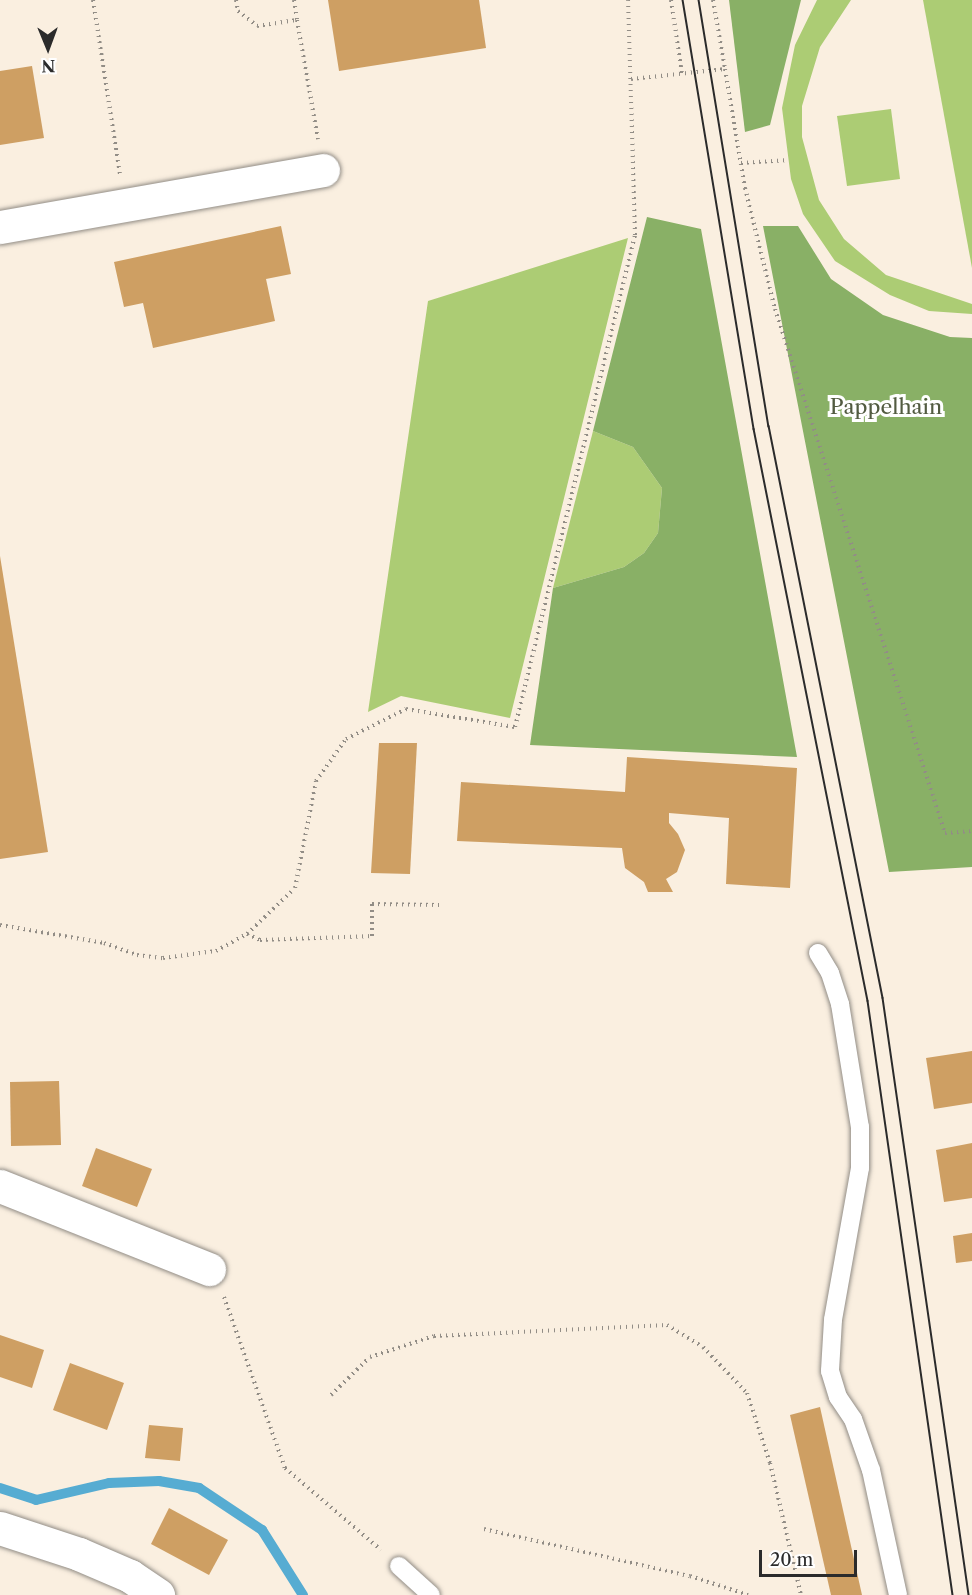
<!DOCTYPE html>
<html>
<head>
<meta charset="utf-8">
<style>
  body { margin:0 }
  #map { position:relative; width:972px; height:1595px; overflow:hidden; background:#faefe0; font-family:"Libre Caslon Text",serif }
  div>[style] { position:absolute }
  .green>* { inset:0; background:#accc74 }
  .forest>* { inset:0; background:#89b066 }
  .stream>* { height:10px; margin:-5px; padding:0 5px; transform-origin:5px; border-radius:5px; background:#56acd2 }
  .building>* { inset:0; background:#ce9f63 }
  .path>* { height:4px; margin-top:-2px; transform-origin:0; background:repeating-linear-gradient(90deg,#928d86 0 1.5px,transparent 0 6px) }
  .roads { filter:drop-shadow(0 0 2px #928d86) drop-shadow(0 0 2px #928d86) }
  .lane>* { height:18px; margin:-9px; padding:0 9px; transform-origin:9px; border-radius:9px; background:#fff }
  .street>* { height:33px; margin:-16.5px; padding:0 16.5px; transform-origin:16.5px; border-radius:16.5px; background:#fff }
  .secondary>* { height:33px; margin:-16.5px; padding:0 16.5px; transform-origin:16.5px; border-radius:16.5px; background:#fff }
  .tram>* { height:1.5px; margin:-0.75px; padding:0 0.75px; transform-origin:0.75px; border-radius:0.75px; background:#2b2b2b }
  span { translate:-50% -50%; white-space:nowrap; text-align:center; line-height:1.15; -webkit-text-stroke:6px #fff; paint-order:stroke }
  .park-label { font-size:21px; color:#525b41 }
  .north { position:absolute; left:18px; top:18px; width:60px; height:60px; -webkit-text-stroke:4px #fff; paint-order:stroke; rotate:179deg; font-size:16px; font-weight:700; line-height:24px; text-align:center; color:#2b2b2b }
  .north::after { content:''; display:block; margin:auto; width:21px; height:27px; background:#2b2b2b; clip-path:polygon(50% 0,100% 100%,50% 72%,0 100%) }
  .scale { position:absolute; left:759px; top:1550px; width:98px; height:27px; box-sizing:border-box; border:3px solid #2b2b2b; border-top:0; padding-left:8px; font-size:18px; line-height:21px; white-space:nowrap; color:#2b2b2b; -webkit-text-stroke:4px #fff; paint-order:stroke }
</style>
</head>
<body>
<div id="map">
  <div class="green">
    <i style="clip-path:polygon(817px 0,851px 0,820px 47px,802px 106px,802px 137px,819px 200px,844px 239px,886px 275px,972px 304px,972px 314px,929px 311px,890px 295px,835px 261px,803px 214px,791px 179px,782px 108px,795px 45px)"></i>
    <i style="clip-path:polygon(923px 0,972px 0,972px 268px)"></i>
    <i style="clip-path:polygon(891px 109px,900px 179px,847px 186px,837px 116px)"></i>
    <i style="clip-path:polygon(628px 238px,510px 718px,401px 696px,368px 712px,428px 301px)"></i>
    <i style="clip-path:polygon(593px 431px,633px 447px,662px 488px,658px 533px,644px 553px,624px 567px,553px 588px)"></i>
  </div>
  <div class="forest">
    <i style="clip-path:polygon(729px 0,801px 0,770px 125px,745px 132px)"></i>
    <i style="clip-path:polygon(647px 217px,701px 229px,797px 757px,530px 745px,553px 588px,624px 567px,644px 553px,658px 533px,662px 488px,633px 447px,593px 431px)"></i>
    <i style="clip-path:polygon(763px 226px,798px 226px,831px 279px,883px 315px,950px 337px,972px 338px,972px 867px,889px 872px)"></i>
  </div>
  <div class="stream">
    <i style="left:0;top:1488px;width:38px;rotate:18deg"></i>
    <i style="left:36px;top:1500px;width:75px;rotate:-13.1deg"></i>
    <i style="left:109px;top:1483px;width:50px;rotate:-2.3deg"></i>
    <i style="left:159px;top:1481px;width:41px;rotate:9.9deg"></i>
    <i style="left:199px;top:1488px;width:76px;rotate:33.7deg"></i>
    <i style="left:262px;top:1530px;width:77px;rotate:57.8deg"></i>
  </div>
  <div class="building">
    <i style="clip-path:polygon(328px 0,479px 0,486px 48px,339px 71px)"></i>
    <i style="clip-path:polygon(32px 66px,44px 138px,0 145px,0 71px)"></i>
    <i style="clip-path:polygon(281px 226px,291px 274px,266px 279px,275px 321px,153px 348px,143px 303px,124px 307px,114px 262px)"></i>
    <i style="clip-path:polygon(0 556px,48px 852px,0 859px)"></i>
    <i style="clip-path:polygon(379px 743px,417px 743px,410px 874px,371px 873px)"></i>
    <i style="clip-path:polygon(627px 757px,797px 768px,790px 888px,726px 884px,729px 818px,669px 813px,669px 823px,678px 834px,685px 850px,677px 872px,666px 879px,673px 892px,648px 892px,644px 882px,625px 868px,622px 848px,457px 841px,461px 782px,625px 792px)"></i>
    <i style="clip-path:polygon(972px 1051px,972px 1103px,934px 1109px,926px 1058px)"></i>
    <i style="clip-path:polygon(59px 1081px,61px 1145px,11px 1146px,10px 1082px)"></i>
    <i style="clip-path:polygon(972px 1143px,972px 1198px,944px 1202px,936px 1150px)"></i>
    <i style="clip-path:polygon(96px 1148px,152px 1169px,137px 1207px,82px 1186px)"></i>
    <i style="clip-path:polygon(972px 1233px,972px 1261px,956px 1263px,953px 1236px)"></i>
    <i style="clip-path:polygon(0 1335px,44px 1350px,32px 1388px,0 1377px)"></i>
    <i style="clip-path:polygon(70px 1363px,124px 1383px,107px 1430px,53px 1410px)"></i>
    <i style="clip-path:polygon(820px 1407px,862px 1595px,831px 1595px,790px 1415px)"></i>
    <i style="clip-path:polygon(149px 1425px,183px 1428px,180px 1461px,145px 1458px)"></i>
    <i style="clip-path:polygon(169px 1508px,228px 1540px,209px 1575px,151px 1544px)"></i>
  </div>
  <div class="path">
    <i style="left:93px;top:0;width:176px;rotate:81.2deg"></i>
    <i style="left:236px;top:0;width:11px;rotate:80deg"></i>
    <i style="left:238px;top:11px;width:24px;rotate:38deg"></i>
    <i style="left:257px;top:26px;width:40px;rotate:-8.5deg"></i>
    <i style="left:297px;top:20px;width:121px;rotate:80deg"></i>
    <i style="left:294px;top:0;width:20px;rotate:81deg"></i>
    <i style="left:671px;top:0;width:75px;rotate:81.5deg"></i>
    <i style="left:713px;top:0;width:70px;rotate:80.1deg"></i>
    <i style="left:631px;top:79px;width:95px;rotate:-6.1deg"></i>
    <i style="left:725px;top:69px;width:121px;rotate:80.5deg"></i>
    <i style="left:745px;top:188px;width:125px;rotate:76.1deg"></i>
    <i style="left:775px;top:309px;width:551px;rotate:72.03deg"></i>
    <i style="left:945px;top:833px;width:27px;rotate:-4deg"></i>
    <i style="left:741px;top:163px;width:47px;rotate:-3.7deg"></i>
    <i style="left:0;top:925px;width:106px;rotate:9.8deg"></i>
    <i style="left:104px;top:943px;width:35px;rotate:20deg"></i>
    <i style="left:137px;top:955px;width:26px;rotate:7deg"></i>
    <i style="left:163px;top:958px;width:53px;rotate:-7.5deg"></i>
    <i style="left:216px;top:951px;width:35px;rotate:-29deg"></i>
    <i style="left:247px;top:934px;width:66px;rotate:-43.8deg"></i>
    <i style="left:295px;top:888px;width:109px;rotate:-78.9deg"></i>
    <i style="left:316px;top:781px;width:52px;rotate:-54.5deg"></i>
    <i style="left:346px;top:739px;width:67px;rotate:-26.6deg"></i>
    <i style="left:406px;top:709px;width:110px;rotate:9.4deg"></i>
    <i style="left:515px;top:727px;width:506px;rotate:-76.29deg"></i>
    <i style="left:635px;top:235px;width:235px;rotate:-91.7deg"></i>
    <i style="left:247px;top:934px;width:14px;rotate:25deg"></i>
    <i style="left:260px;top:940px;width:112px;rotate:-2deg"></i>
    <i style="left:372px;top:936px;width:32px;rotate:-90deg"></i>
    <i style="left:372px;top:904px;width:67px;rotate:0.9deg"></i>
    <i style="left:224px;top:1297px;width:182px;rotate:70.4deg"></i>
    <i style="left:285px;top:1468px;width:126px;rotate:40.5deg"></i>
    <i style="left:331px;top:1395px;width:54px;rotate:-44.3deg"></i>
    <i style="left:370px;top:1357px;width:67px;rotate:-18.2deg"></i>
    <i style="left:434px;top:1336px;width:233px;rotate:-2.7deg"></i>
    <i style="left:667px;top:1325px;width:42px;rotate:31.4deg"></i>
    <i style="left:703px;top:1347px;width:64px;rotate:46.3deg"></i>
    <i style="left:747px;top:1393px;width:74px;rotate:71.8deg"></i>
    <i style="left:770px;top:1463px;width:136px;rotate:76.8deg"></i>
    <i style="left:484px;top:1529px;width:211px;rotate:12.9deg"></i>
    <i style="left:690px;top:1576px;width:61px;rotate:18.1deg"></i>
  </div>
  <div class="roads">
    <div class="lane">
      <i style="left:818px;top:953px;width:23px;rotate:59deg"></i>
      <i style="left:830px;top:973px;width:33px;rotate:72deg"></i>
      <i style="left:840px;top:1004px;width:125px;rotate:80.8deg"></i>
      <i style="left:860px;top:1127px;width:41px;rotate:90deg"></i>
      <i style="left:860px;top:1168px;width:154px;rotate:100.1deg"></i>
      <i style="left:833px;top:1320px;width:51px;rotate:93.4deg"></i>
      <i style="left:830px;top:1371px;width:27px;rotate:73deg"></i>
      <i style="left:838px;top:1397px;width:27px;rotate:56deg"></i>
      <i style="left:853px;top:1419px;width:54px;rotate:70.6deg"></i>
      <i style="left:871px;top:1470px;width:128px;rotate:77.8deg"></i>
      <i style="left:399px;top:1566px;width:43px;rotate:42.2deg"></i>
    </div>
    <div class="street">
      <i style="left:0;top:227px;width:328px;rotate:-10deg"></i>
      <i style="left:0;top:1186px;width:225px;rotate:21.7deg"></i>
    </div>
    <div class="secondary">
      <i style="left:0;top:1528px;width:83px;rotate:18.2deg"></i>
      <i style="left:79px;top:1554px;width:56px;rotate:23.3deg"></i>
      <i style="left:130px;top:1576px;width:34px;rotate:34deg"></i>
    </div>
  </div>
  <div class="tram">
    <i style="left:683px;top:0;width:435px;rotate:80.6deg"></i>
    <i style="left:754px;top:429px;width:583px;rotate:78.73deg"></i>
    <i style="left:868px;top:1001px;width:600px;rotate:81.86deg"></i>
    <i style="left:699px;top:0;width:432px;rotate:80.7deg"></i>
    <i style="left:769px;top:426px;width:583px;rotate:78.73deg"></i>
    <i style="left:883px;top:998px;width:603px;rotate:81.8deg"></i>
  </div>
  <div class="park-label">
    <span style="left:886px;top:407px">Pappelhain</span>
  </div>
  <div class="north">N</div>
  <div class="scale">20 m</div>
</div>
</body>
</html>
